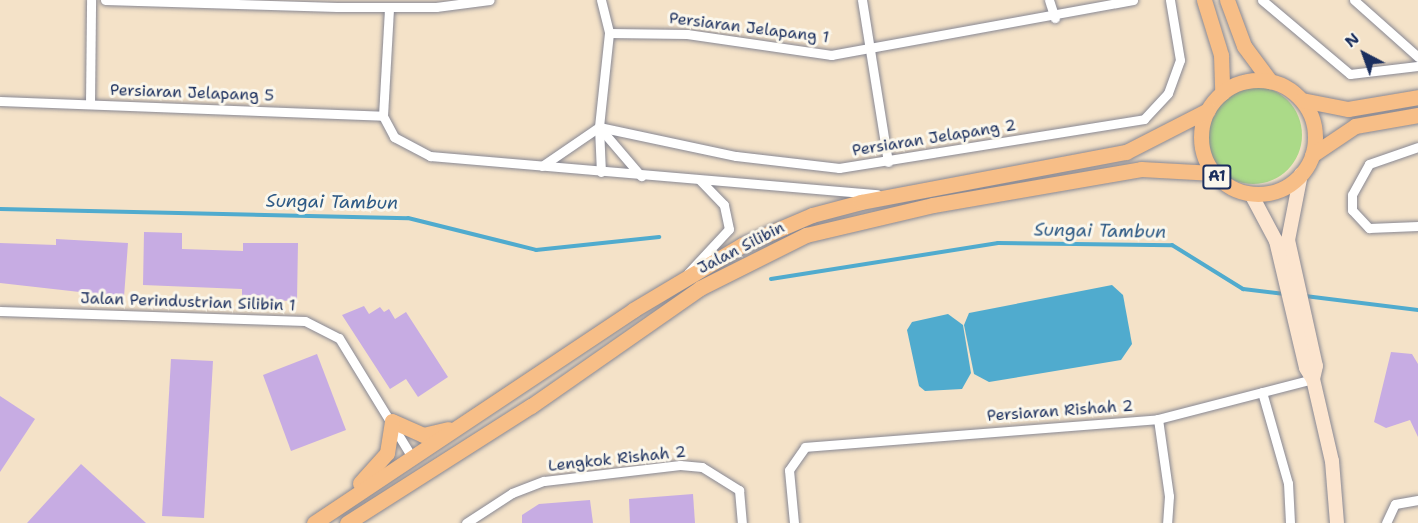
<!DOCTYPE html>
<html>
<head>
<meta charset="utf-8">
<style>
  body { margin:0 }
  #map { position:relative; width:1418px; height:523px; overflow:hidden; background:#f4e2c8; font-family:"Shantell Sans",sans-serif }
  div>[style] { position:absolute }
  .green>* { inset:0; background:#abda88 }
  .round { border-radius:50% }
  .water>* { inset:0; background:#50abce }
  .stream>* { height:4px; margin:-2px; padding:0 2px; transform-origin:2px; border-radius:2px; background:#50abce }
  .building>* { inset:0; background:#c7ace3 }
  .roads { filter:drop-shadow(0 0 2px #888893) drop-shadow(0 0 2px #888893) }
  .street>* { height:9px; margin:-4.5px; padding:0 4.5px; transform-origin:4.5px; border-radius:4.5px; background:#fff }
  .secondary>* { height:14px; margin:-7px; padding:0 7px; transform-origin:7px; border-radius:7px; background:#fce5cf }
  .primary>* { height:15px; margin:-7.5px; padding:0 7.5px; transform-origin:7.5px; border-radius:7.5px; background:#f7be87 }
  .primary>.ring { margin:-7.5px; padding:0; box-sizing:content-box; background:none; border:15px solid #f7be87; border-radius:50% }
  span { translate:-50% -50%; white-space:nowrap; text-align:center; line-height:1.15; -webkit-text-stroke:6px #fbf7ec; paint-order:stroke }
  .shield-label span { padding:2px 4px; background:#fbf7ec; border:2px solid; border-radius:4px; -webkit-text-stroke-width:0 }
  .shield-label { font-size:15px; color:#1b2f5e; font-weight:700 }
  .street-label { font-size:16px; color:#1b2f5e }
  .water-label { font-size:18px; color:#2e5a85; font-style:italic }
  .north { position:absolute; left:1334px; top:24px; width:60px; height:60px; -webkit-text-stroke:4px #fbf7ec; paint-order:stroke; rotate:319deg; font-size:16px; font-weight:700; line-height:24px; text-align:center; color:#1b2f5e }
  .north::after { content:''; display:block; margin:auto; width:21px; height:27px; background:#1b2f5e; clip-path:polygon(50% 0,100% 100%,50% 72%,0 100%) }
</style>
</head>
<body>
<div id="map">
  <div class="green">
    <i class="round" style="left:1204px;top:86px;width:98px;height:98px"></i>
  </div>
  <div class="water">
    <i style="clip-path:polygon(1112px 285px,1123px 295px,1132px 344px,1121px 360px,989px 382px,974px 374px,964px 325px,969px 313px)"></i>
    <i style="clip-path:polygon(948px 314px,963px 325px,971px 373px,962px 389px,925px 391px,919px 386px,907px 330px,912px 322px)"></i>
  </div>
  <div class="stream">
    <i style="left:0;top:209px;width:408px;rotate:1.3deg"></i>
    <i style="left:408px;top:218px;width:132px;rotate:14deg"></i>
    <i style="left:536px;top:250px;width:124px;rotate:-6deg"></i>
    <i style="left:771px;top:279px;width:230px;rotate:-9deg"></i>
    <i style="left:998px;top:243px;width:174px;rotate:0.7deg"></i>
    <i style="left:1172px;top:245px;width:84px;rotate:31.8deg"></i>
    <i style="left:1243px;top:289px;width:42px;rotate:6.8deg"></i>
    <i style="left:1305px;top:296px;width:114px;rotate:7.1deg"></i>
  </div>
  <div class="building">
    <i style="clip-path:polygon(144px 232px,182px 233px,182px 249px,243px 251px,243px 243px,298px 243px,297px 301px,242px 300px,242px 289px,143px 285px)"></i>
    <i style="clip-path:polygon(56px 239px,128px 243px,124px 297px,0 283px,0 243px,56px 245px)"></i>
    <i style="clip-path:polygon(364px 306px,369px 314px,380px 307px,384px 312px,389px 309px,395px 319px,406px 312px,448px 377px,418px 397px,406px 379px,390px 389px,342px 315px)"></i>
    <i style="clip-path:polygon(1391px 352px,1412px 354px,1418px 364px,1418px 437px,1410px 420px,1386px 428px,1374px 422px)"></i>
    <i style="clip-path:polygon(317px 354px,346px 430px,291px 451px,263px 375px)"></i>
    <i style="clip-path:polygon(171px 359px,213px 361px,204px 518px,162px 516px)"></i>
    <i style="clip-path:polygon(0 396px,35px 419px,0 472px)"></i>
    <i style="clip-path:polygon(81px 464px,146px 523px,27px 523px)"></i>
    <i style="clip-path:polygon(693px 494px,695px 523px,630px 523px,629px 499px)"></i>
    <i style="clip-path:polygon(590px 500px,593px 523px,522px 523px,522px 515px,539px 504px)"></i>
  </div>
  <div class="roads">
    <div class="street">
      <i style="left:105px;top:0;width:232px;rotate:1.7deg"></i>
      <i style="left:337px;top:7px;width:99px"></i>
      <i style="left:436px;top:7px;width:54px;rotate:-7.4deg"></i>
      <i style="left:601px;top:0;width:34px;rotate:76deg"></i>
      <i style="left:609px;top:33px;width:95px;rotate:96.1deg"></i>
      <i style="left:599px;top:127px;width:45px;rotate:87.5deg"></i>
      <i style="left:862px;top:0;width:164px;rotate:80.9deg"></i>
      <i style="left:1049px;top:0;width:19px;rotate:72deg"></i>
      <i style="left:1262px;top:0;width:115px;rotate:40.1deg"></i>
      <i style="left:1350px;top:74px;width:68px;rotate:-6.7deg"></i>
      <i style="left:1354px;top:0;width:86px;rotate:41.7deg"></i>
      <i style="left:609px;top:33px;width:78px;rotate:0.7deg"></i>
      <i style="left:687px;top:34px;width:146px;rotate:8.3deg"></i>
      <i style="left:831px;top:55px;width:307px;rotate:-10.3deg"></i>
      <i style="left:0;top:101px;width:383px;rotate:2.2deg"></i>
      <i style="left:90px;top:104px;width:104px;rotate:-89.4deg"></i>
      <i style="left:383px;top:116px;width:24px;rotate:62deg"></i>
      <i style="left:394px;top:137px;width:41px;rotate:27.8deg"></i>
      <i style="left:430px;top:156px;width:449px;rotate:4.9deg"></i>
      <i style="left:383px;top:116px;width:109px;rotate:-86.8deg"></i>
      <i style="left:599px;top:127px;width:140px;rotate:12deg"></i>
      <i style="left:736px;top:156px;width:104px;rotate:6.6deg"></i>
      <i style="left:839px;top:168px;width:309px;rotate:-9.1deg"></i>
      <i style="left:1144px;top:119px;width:35px;rotate:-47deg"></i>
      <i style="left:1168px;top:93px;width:35px;rotate:-70deg"></i>
      <i style="left:1180px;top:60px;width:61px;rotate:-99.5deg"></i>
      <i style="left:599px;top:127px;width:65px;rotate:49.4deg"></i>
      <i style="left:1418px;top:147px;width:52px;rotate:160.9deg"></i>
      <i style="left:1369px;top:164px;width:35px;rotate:119deg"></i>
      <i style="left:1352px;top:195px;width:15px;rotate:90deg"></i>
      <i style="left:1352px;top:210px;width:25px;rotate:47deg"></i>
      <i style="left:1369px;top:228px;width:49px;rotate:-2.3deg"></i>
      <i style="left:542px;top:166px;width:69px;rotate:-34.4deg"></i>
      <i style="left:688px;top:273px;width:60px;rotate:-47deg"></i>
      <i style="left:729px;top:229px;width:25px;rotate:-102deg"></i>
      <i style="left:724px;top:205px;width:35px;rotate:-134deg"></i>
      <i style="left:0;top:311px;width:305px;rotate:1.9deg"></i>
      <i style="left:305px;top:321px;width:38px;rotate:27deg"></i>
      <i style="left:339px;top:338px;width:140px;rotate:58.5deg"></i>
      <i style="left:1262px;top:392px;width:95px;rotate:74.1deg"></i>
      <i style="left:1288px;top:483px;width:40px;rotate:87.1deg"></i>
      <i style="left:1158px;top:419px;width:78px;rotate:81.9deg"></i>
      <i style="left:1169px;top:496px;width:27px;rotate:94deg"></i>
      <i style="left:466px;top:523px;width:55px;rotate:-33.1deg"></i>
      <i style="left:512px;top:493px;width:34px;rotate:-21deg"></i>
      <i style="left:544px;top:481px;width:137px;rotate:-6.7deg"></i>
      <i style="left:680px;top:465px;width:22px;rotate:5deg"></i>
      <i style="left:702px;top:467px;width:44px;rotate:31.9deg"></i>
      <i style="left:739px;top:490px;width:33px;rotate:85deg"></i>
      <i style="left:794px;top:523px;width:53px;rotate:-95.4deg"></i>
      <i style="left:789px;top:470px;width:28px;rotate:-55deg"></i>
      <i style="left:805px;top:447px;width:354px;rotate:-4.5deg"></i>
      <i style="left:1158px;top:419px;width:160px;rotate:-14.5deg"></i>
      <i style="left:1386px;top:523px;width:21px;rotate:-65deg"></i>
      <i style="left:1395px;top:504px;width:23px;rotate:-10deg"></i>
    </div>
    <div class="secondary">
      <i style="left:1301px;top:174px;width:67px;rotate:101.1deg"></i>
      <i style="left:1288px;top:240px;width:129px;rotate:77.5deg"></i>
      <i style="left:1316px;top:366px;width:13px;rotate:103deg"></i>
      <i style="left:1251px;top:194px;width:53px;rotate:62deg"></i>
      <i style="left:1276px;top:241px;width:130px;rotate:76.7deg"></i>
      <i style="left:1306px;top:368px;width:13px;rotate:58deg"></i>
      <i style="left:1313px;top:379px;width:84px;rotate:77deg"></i>
      <i style="left:1332px;top:461px;width:62px;rotate:85.4deg"></i>
    </div>
    <div class="primary">
      <i style="left:1204px;top:0;width:58px;rotate:72.8deg"></i>
      <i style="left:1221px;top:55px;width:38px;rotate:88deg"></i>
      <i style="left:1227px;top:0;width:49px;rotate:69.7deg"></i>
      <i style="left:1244px;top:46px;width:44px;rotate:53.4deg"></i>
      <i class="ring" style="left:1201px;top:80px;width:99px;height:99px"></i>
      <i style="left:1302px;top:100px;width:47px;rotate:11.1deg"></i>
      <i style="left:1348px;top:109px;width:71px;rotate:-9.7deg"></i>
      <i style="left:1312px;top:155px;width:52px;rotate:-34deg"></i>
      <i style="left:1355px;top:126px;width:64px;rotate:-9.9deg"></i>
      <i style="left:392px;top:421px;width:34px;rotate:24deg"></i>
      <i style="left:423px;top:435px;width:26px;rotate:-13deg"></i>
      <i style="left:360px;top:483px;width:40px;rotate:-48deg"></i>
      <i style="left:387px;top:453px;width:32px;rotate:-81deg"></i>
      <i style="left:314px;top:523px;width:384px;rotate:-33.7deg"></i>
      <i style="left:633px;top:310px;width:127px;rotate:-30.8deg"></i>
      <i style="left:742px;top:245px;width:76px;rotate:-23.2deg"></i>
      <i style="left:812px;top:215px;width:51px;rotate:-14.9deg"></i>
      <i style="left:861px;top:202px;width:270px;rotate:-10.7deg"></i>
      <i style="left:1126px;top:152px;width:92px;rotate:-27.1deg"></i>
      <i style="left:347px;top:523px;width:218px;rotate:-32.5deg"></i>
      <i style="left:531px;top:406px;width:206px;rotate:-34.9deg"></i>
      <i style="left:700px;top:288px;width:119px;rotate:-26.6deg"></i>
      <i style="left:806px;top:235px;width:130px;rotate:-13.3deg"></i>
      <i style="left:933px;top:205px;width:211px;rotate:-9.8deg"></i>
      <i style="left:1141px;top:169px;width:73px;rotate:3.1deg"></i>
    </div>
  </div>
  <div class="shield-label">
    <span style="left:1217px;top:177px">A1</span>
  </div>
  <div class="street-label">
    <span style="left:749px;top:28px;rotate:7deg">Persiaran Jelapang 1</span>
    <span style="left:192px;top:93px;rotate:2deg">Persiaran Jelapang 5</span>
    <span style="left:934px;top:138px;rotate:-9deg">Persiaran Jelapang 2</span>
    <span style="left:741px;top:248px;rotate:-27deg">Jalan Silibin</span>
    <span style="left:188px;top:302px;rotate:2deg">Jalan Perindustrian Silibin 1</span>
    <span style="left:1060px;top:411px;rotate:-4deg">Persiaran Rishah 2</span>
    <span style="left:617px;top:459px;rotate:-6deg">Lengkok Rishah 2</span>
  </div>
  <div class="water-label">
    <span style="left:332px;top:202px;rotate:1deg">Sungai Tambun</span>
    <span style="left:1100px;top:231px;rotate:1deg">Sungai Tambun</span>
  </div>
  <div class="north">N</div>
</div>
</body>
</html>
